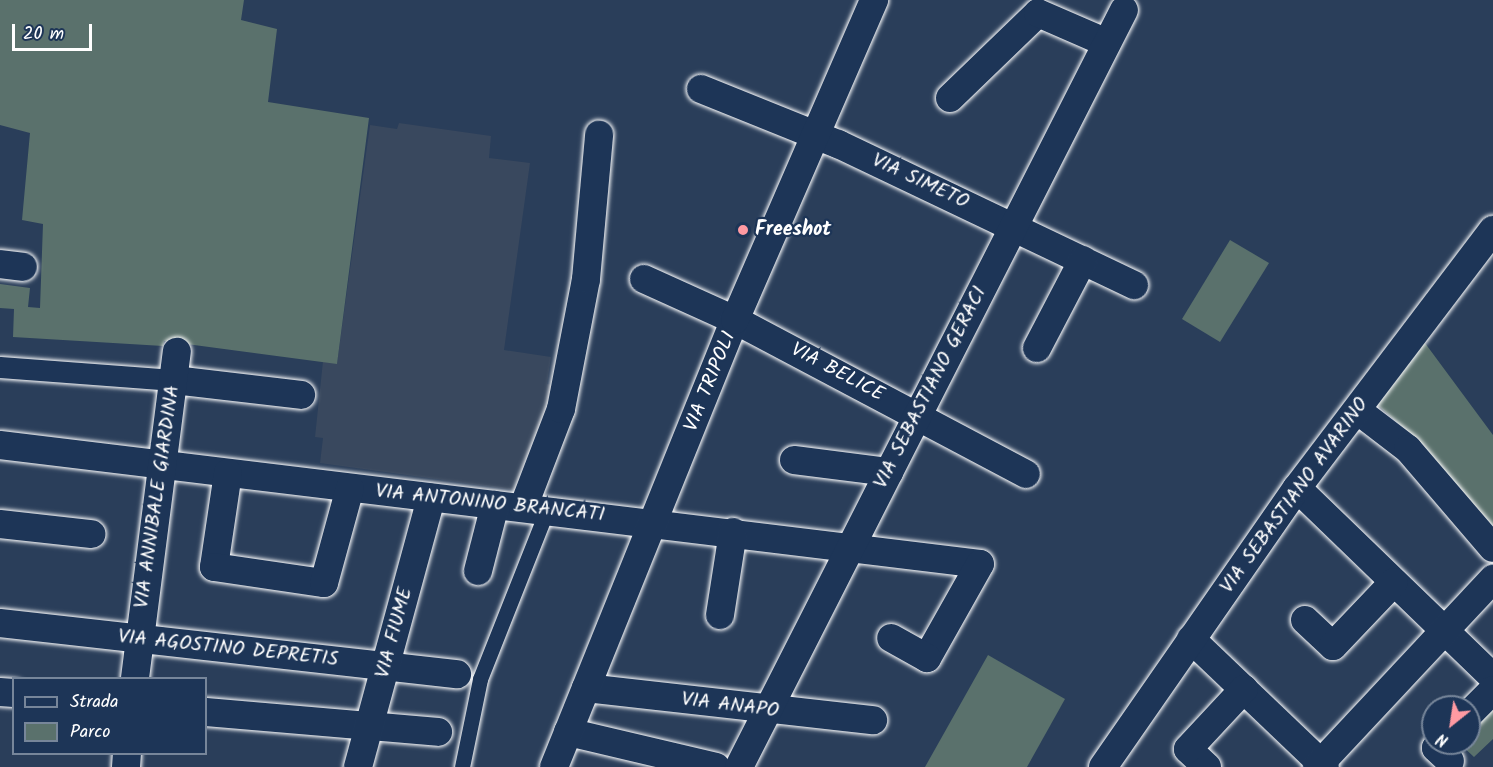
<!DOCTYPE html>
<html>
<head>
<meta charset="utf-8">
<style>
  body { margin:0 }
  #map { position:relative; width:1493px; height:767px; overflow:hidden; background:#2a3e5a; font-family:Kalam,sans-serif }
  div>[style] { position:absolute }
  .built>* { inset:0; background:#39485e }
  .green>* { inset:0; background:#5a716c }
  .roads { filter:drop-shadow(0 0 2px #fff) drop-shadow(0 0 2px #fff) }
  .service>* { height:15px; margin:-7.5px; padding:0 7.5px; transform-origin:7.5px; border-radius:7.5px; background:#1d3557 }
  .pedestrian>* { height:21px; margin:-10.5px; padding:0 10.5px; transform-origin:10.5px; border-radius:10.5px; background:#1d3557 }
  .minor>* { height:28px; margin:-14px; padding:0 14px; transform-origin:14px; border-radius:14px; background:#1d3557 }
  .dots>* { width:16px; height:16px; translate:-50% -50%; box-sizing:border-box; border:3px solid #1d3557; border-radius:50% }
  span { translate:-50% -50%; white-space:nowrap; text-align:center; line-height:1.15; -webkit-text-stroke:4.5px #1d3557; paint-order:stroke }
  .street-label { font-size:20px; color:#fff }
  .poi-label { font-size:20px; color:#fff; font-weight:700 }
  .left { translate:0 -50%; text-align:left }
  .legend { position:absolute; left:12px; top:677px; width:195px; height:78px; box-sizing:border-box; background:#1d3557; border:2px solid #77869a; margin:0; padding:8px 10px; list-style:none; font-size:18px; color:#fff }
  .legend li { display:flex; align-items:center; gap:12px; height:30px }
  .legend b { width:30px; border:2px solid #77869a }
  .north { position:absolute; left:1421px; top:695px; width:60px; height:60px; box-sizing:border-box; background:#1d3557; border:2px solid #77869a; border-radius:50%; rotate:210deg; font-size:16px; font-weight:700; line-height:24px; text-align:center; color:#fff }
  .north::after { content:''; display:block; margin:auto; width:21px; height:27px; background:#ff9aa2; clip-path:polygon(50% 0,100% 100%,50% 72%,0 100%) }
  .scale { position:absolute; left:12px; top:24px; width:80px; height:27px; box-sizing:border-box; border:3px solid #fff; border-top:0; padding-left:8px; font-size:18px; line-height:21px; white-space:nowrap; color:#fff; -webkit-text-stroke:4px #1d3557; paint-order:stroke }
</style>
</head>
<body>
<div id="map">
  <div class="built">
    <i style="clip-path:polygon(399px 123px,491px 136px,489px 158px,530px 163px,504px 350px,551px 357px,547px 384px,558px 386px,522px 491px,320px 463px,323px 438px,315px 437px,323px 361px,337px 363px,370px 125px,397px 129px)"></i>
  </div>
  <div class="green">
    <i style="clip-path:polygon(0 0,244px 0,241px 20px,277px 29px,268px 102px,369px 118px,337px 364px,164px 341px,163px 346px,13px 337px,14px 309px,0 308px,0 284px,30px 288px,28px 307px,40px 308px,43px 224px,22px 220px,30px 133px,0 125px)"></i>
    <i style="clip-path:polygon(1230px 240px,1269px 263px,1220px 342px,1182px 319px)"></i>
    <i style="clip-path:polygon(1422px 339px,1493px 435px,1493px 536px,1423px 445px,1373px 401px)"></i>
    <i style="clip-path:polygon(988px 655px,1065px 699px,1027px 767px,925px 767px)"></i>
    <i style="clip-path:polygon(1493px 704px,1493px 739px,1474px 757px,1459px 743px,1469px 743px,1469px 729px)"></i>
  </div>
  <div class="roads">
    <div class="service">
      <i style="left:462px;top:767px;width:90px;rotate:-78.4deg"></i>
      <i style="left:480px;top:679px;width:180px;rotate:-68.4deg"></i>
    </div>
    <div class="pedestrian">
      <i style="left:0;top:367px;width:174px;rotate:4.3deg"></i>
    </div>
    <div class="minor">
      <i style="left:701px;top:89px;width:148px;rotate:21.9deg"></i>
      <i style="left:838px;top:144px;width:328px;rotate:25.5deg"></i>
      <i style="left:950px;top:98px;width:122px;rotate:-44deg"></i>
      <i style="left:1038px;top:13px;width:75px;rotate:23.5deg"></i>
      <i style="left:0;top:264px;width:23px;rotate:7deg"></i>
      <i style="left:644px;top:279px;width:100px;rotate:24.3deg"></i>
      <i style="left:735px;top:320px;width:329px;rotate:27.9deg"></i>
      <i style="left:1037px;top:348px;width:99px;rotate:-62.4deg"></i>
      <i style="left:174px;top:380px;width:128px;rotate:6.7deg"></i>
      <i style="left:1357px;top:410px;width:64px;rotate:37.4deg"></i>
      <i style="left:1408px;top:449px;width:130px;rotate:49.4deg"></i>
      <i style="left:0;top:445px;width:987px;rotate:6.92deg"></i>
      <i style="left:980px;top:564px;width:108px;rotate:119.4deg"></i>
      <i style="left:927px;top:658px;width:41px;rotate:-150.9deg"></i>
      <i style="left:794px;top:460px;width:96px;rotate:7.2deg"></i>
      <i style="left:228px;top:473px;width:95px;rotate:98.5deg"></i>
      <i style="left:214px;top:567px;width:111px;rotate:8.3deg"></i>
      <i style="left:324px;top:583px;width:98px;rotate:-74.7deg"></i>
      <i style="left:1297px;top:488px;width:272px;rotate:44deg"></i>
      <i style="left:523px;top:508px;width:106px;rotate:-69deg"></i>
      <i style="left:561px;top:409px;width:132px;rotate:-79.1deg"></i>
      <i style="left:586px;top:279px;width:145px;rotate:-84.8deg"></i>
      <i style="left:0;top:524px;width:92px;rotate:6.3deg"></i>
      <i style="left:478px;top:571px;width:68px;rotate:-75.6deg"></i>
      <i style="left:720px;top:615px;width:84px;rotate:-81.1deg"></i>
      <i style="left:1305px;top:620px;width:38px;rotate:43deg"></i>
      <i style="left:1333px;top:646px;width:88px;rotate:-46.4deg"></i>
      <i style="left:0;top:623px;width:460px;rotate:6.4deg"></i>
      <i style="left:1191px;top:639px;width:185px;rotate:43.7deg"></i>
      <i style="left:135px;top:678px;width:329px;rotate:-82.7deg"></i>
      <i style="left:586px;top:688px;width:289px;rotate:6.4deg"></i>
      <i style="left:0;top:692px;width:14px;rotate:4deg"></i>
      <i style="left:206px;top:712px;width:233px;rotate:4.9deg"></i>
      <i style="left:1469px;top:714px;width:34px;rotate:-45deg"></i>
      <i style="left:568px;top:732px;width:152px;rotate:13.3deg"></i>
      <i style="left:1441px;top:743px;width:7px;rotate:135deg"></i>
      <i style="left:1436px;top:748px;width:19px;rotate:43deg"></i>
      <i style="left:126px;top:767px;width:13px;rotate:-86deg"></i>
      <i style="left:358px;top:767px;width:279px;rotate:-74.8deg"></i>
      <i style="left:554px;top:767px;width:482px;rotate:-68deg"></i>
      <i style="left:735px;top:320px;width:349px;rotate:-66.5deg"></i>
      <i style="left:739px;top:767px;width:849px;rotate:-63.04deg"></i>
      <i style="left:1103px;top:767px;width:340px;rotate:-55.2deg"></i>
      <i style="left:1297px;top:488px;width:324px;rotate:-52.8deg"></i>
      <i style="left:1207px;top:767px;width:26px;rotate:-137deg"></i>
      <i style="left:1188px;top:749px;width:82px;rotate:-47deg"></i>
      <i style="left:1317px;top:767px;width:258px;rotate:-46.9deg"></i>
    </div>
  </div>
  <div class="dots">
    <i style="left:743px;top:230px;background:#ff9aa2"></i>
  </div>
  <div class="street-label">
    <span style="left:920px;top:182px;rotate:25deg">VIA SIMETO</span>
    <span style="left:837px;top:373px;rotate:28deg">VIA BELICE</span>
    <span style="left:711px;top:382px;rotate:-68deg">VIA TRIPOLI</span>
    <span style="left:931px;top:388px;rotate:-63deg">VIA SEBASTIANO GERACI</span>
    <span style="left:1295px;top:496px;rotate:-54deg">VIA SEBASTIANO AVARINO</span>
    <span style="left:158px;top:497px;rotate:-82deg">VIA ANNIBALE GIARDINA</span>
    <span style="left:490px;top:504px;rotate:6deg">VIA ANTONINO BRANCATI</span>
    <span style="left:395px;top:633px;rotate:-75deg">VIA FIUME</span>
    <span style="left:228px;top:649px;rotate:6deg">VIA AGOSTINO DEPRETIS</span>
    <span style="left:730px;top:706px;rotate:7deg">VIA ANAPO</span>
  </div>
  <div class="poi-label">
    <span class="left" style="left:755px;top:230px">Freeshot</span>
  </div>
  <ul class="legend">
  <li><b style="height:8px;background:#1d3557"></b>Strada</li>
  <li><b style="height:16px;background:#5a716c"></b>Parco</li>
  </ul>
  <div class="north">N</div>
  <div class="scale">20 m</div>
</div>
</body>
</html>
